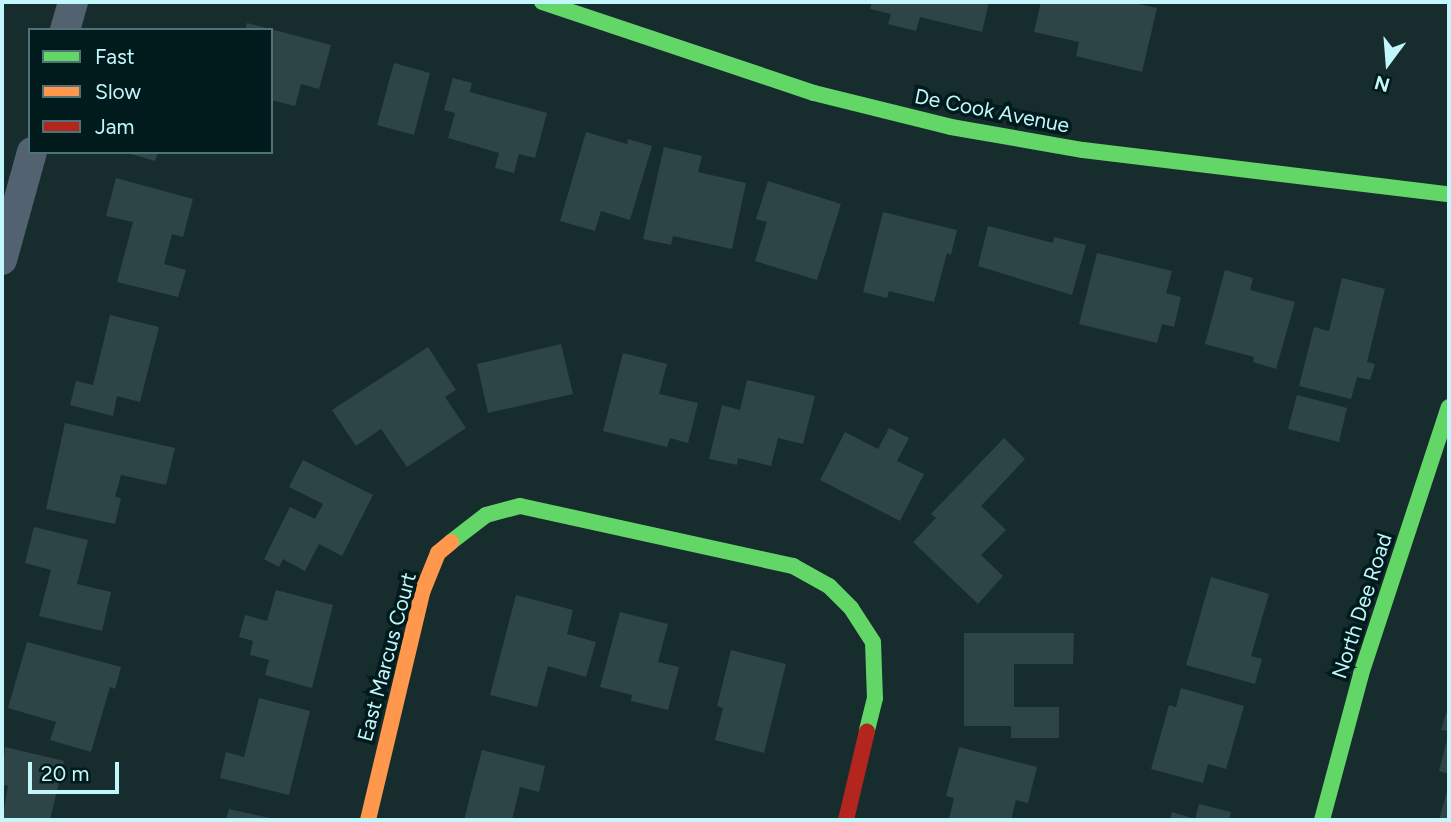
<!DOCTYPE html>
<html>
<head>
<meta charset="utf-8">
<style>
  body { margin:0 }
  #map { position:relative; width:1451px; height:822px; overflow:hidden; background:#162c2d; font-family:Figtree,sans-serif }
  div>[style] { position:absolute }
  .building>* { inset:0; background:#2e4547 }
  .street>* { height:30px; margin:-15px; padding:0 15px; transform-origin:15px; border-radius:15px; background:#536270 }
  .fast>* { height:16px; margin:-8px; padding:0 8px; transform-origin:8px; border-radius:8px; background:#63d668 }
  .slow>* { height:16px; margin:-8px; padding:0 8px; transform-origin:8px; border-radius:8px; background:#ff974d }
  .jam>* { height:16px; margin:-8px; padding:0 8px; transform-origin:8px; border-radius:8px; background:#b3261e }
  span { translate:-50% -50%; white-space:nowrap; text-align:center; line-height:1.15; -webkit-text-stroke:7px #011a1c; paint-order:stroke }
  .street-label { font-size:21px; color:#c2f7fb }
  .frame { position:absolute; inset:0; border:4px solid #c2f7fb; pointer-events:none }
  .legend { position:absolute; left:28px; top:28px; width:245px; height:126px; box-sizing:border-box; background:#011a1c; border:2px solid #4e7275; margin:0; padding:9px 12px; list-style:none; font-size:21px; color:#c2f7fb }
  .legend li { display:flex; align-items:center; gap:14px; height:35px }
  .legend b { width:35px; border:2px solid #4e7275 }
  .north { position:absolute; left:1353px; top:28px; width:70px; height:70px; -webkit-text-stroke:5px #011a1c; paint-order:stroke; rotate:196deg; font-size:19px; font-weight:700; line-height:28px; text-align:center; color:#c2f7fb }
  .north::after { content:''; display:block; margin:auto; width:24px; height:32px; background:#c2f7fb; clip-path:polygon(50% 0,100% 100%,50% 72%,0 100%) }
  .scale { position:absolute; left:28px; top:762px; width:91px; height:32px; box-sizing:border-box; border:4px solid #c2f7fb; border-top:0; padding-left:9px; font-size:21px; line-height:24px; white-space:nowrap; color:#c2f7fb; -webkit-text-stroke:5px #011a1c; paint-order:stroke }
</style>
</head>
<body>
<div id="map">
  <div class="building">
    <i style="clip-path:polygon(872px 2px,989px 2px,982px 32px,920px 17px,916px 31px,888px 24px,891px 14px,870px 9px)"></i>
    <i style="clip-path:polygon(1041px 2px,1129px 2px,1157px 8px,1142px 72px,1076px 56px,1079px 42px,1034px 32px)"></i>
    <i style="clip-path:polygon(247px 23px,270px 29px,269px 30px,245px 30px)"></i>
    <i style="clip-path:polygon(271px 29px,331px 45px,319px 89px,301px 84px,295px 106px,271px 100px)"></i>
    <i style="clip-path:polygon(394px 63px,430px 73px,414px 135px,377px 125px)"></i>
    <i style="clip-path:polygon(453px 78px,472px 83px,470px 92px,547px 113px,535px 158px,519px 154px,514px 173px,495px 168px,499px 153px,448px 138px,455px 113px,444px 110px)"></i>
    <i style="clip-path:polygon(586px 132px,627px 144px,628px 139px,652px 146px,630px 220px,601px 211px,595px 231px,560px 221px)"></i>
    <i style="clip-path:polygon(664px 147px,702px 156px,698px 172px,746px 183px,732px 249px,673px 236px,671px 245px,643px 239px)"></i>
    <i style="clip-path:polygon(124px 152px,158px 152px,155px 161px)"></i>
    <i style="clip-path:polygon(116px 178px,193px 199px,183px 237px,172px 234px,164px 264px,186px 270px,178px 297px,117px 282px,133px 222px,106px 216px)"></i>
    <i style="clip-path:polygon(768px 181px,841px 204px,817px 280px,755px 261px,767px 222px,756px 219px)"></i>
    <i style="clip-path:polygon(883px 212px,957px 230px,951px 255px,947px 253px,934px 302px,889px 291px,887px 298px,863px 292px)"></i>
    <i style="clip-path:polygon(988px 226px,1053px 243px,1054px 237px,1086px 245px,1072px 295px,978px 266px)"></i>
    <i style="clip-path:polygon(1097px 253px,1172px 271px,1166px 293px,1181px 297px,1174px 327px,1162px 324px,1157px 343px,1079px 324px)"></i>
    <i style="clip-path:polygon(1225px 270px,1253px 278px,1250px 290px,1295px 302px,1276px 369px,1253px 362px,1254px 357px,1205px 344px)"></i>
    <i style="clip-path:polygon(1342px 278px,1385px 289px,1367px 362px,1375px 364px,1370px 380px,1357px 377px,1351px 399px,1299px 386px,1314px 327px,1329px 331px)"></i>
    <i style="clip-path:polygon(110px 315px,159px 327px,140px 402px,117px 396px,113px 416px,70px 405px,76px 381px,93px 385px)"></i>
    <i style="clip-path:polygon(561px 344px,573px 394px,488px 413px,477px 364px)"></i>
    <i style="clip-path:polygon(428px 347px,456px 390px,445px 397px,466px 428px,407px 467px,381px 429px,356px 446px,332px 410px)"></i>
    <i style="clip-path:polygon(623px 353px,667px 364px,659px 394px,698px 403px,688px 443px,670px 438px,667px 447px,603px 431px)"></i>
    <i style="clip-path:polygon(747px 380px,815px 396px,803px 444px,778px 438px,771px 466px,738px 458px,737px 465px,709px 459px,722px 405px,740px 410px)"></i>
    <i style="clip-path:polygon(1297px 395px,1347px 408px,1339px 442px,1288px 429px)"></i>
    <i style="clip-path:polygon(65px 423px,175px 448px,166px 485px,121px 475px,115px 497px,121px 498px,115px 524px,46px 509px)"></i>
    <i style="clip-path:polygon(889px 428px,909px 438px,897px 461px,924px 474px,900px 521px,820px 480px,845px 432px,878px 449px)"></i>
    <i style="clip-path:polygon(1004px 438px,1025px 459px,981px 506px,1006px 530px,981px 555px,1003px 576px,978px 604px,913px 542px,936px 518px,931px 514px)"></i>
    <i style="clip-path:polygon(303px 460px,373px 495px,342px 556px,319px 544px,305px 571px,283px 559px,279px 567px,264px 559px,290px 507px,315px 519px,323px 504px,289px 487px)"></i>
    <i style="clip-path:polygon(34px 527px,88px 540px,77px 584px,111px 592px,102px 631px,39px 616px,51px 570px,25px 563px)"></i>
    <i style="clip-path:polygon(1211px 577px,1269px 594px,1251px 656px,1262px 659px,1255px 684px,1186px 665px)"></i>
    <i style="clip-path:polygon(276px 590px,333px 605px,312px 688px,265px 675px,269px 660px,250px 655px,253px 641px,239px 637px,245px 615px,267px 621px)"></i>
    <i style="clip-path:polygon(516px 595px,573px 610px,567px 634px,596px 642px,586px 677px,548px 666px,537px 707px,490px 695px)"></i>
    <i style="clip-path:polygon(620px 612px,668px 624px,658px 662px,679px 667px,668px 710px,631px 701px,632px 695px,600px 687px)"></i>
    <i style="clip-path:polygon(964px 633px,1074px 633px,1073px 664px,1014px 664px,1014px 707px,1059px 707px,1059px 738px,1011px 738px,1011px 726px,964px 726px)"></i>
    <i style="clip-path:polygon(27px 642px,121px 667px,115px 689px,110px 687px,91px 752px,50px 740px,56px 722px,8px 708px)"></i>
    <i style="clip-path:polygon(731px 650px,786px 664px,764px 753px,715px 740px,723px 708px,717px 706px)"></i>
    <i style="clip-path:polygon(1181px 688px,1244px 706px,1226px 769px,1208px 764px,1203px 783px,1151px 769px,1169px 705px,1176px 707px)"></i>
    <i style="clip-path:polygon(259px 698px,310px 711px,289px 795px,220px 778px,226px 752px,244px 757px)"></i>
    <i style="clip-path:polygon(1446px 713px,1449px 714px,1449px 731px,1441px 730px)"></i>
    <i style="clip-path:polygon(1448px 736px,1449px 736px,1449px 774px,1439px 771px)"></i>
    <i style="clip-path:polygon(5px 747px,64px 761px,50px 820px,2px 820px,8px 786px,2px 784px)"></i>
    <i style="clip-path:polygon(959px 747px,1037px 767px,1028px 803px,1016px 800px,1011px 820px,949px 819px,954px 798px,946px 796px)"></i>
    <i style="clip-path:polygon(482px 750px,545px 766px,539px 792px,520px 787px,512px 820px,464px 820px)"></i>
    <i style="clip-path:polygon(1447px 791px,1449px 820px,1439px 820px)"></i>
    <i style="clip-path:polygon(1199px 804px,1231px 812px,1229px 820px,1170px 820px,1172px 812px,1195px 819px)"></i>
    <i style="clip-path:polygon(229px 809px,274px 819px,274px 820px,226px 820px)"></i>
  </div>
  <div class="street">
    <i style="left:65px;top:30px;width:29px;rotate:-74deg"></i>
    <i style="left:2px;top:260px;width:112px;rotate:-74.5deg"></i>
  </div>
  <div class="fast">
    <i style="left:542px;top:2px;width:287px;rotate:18.5deg"></i>
    <i style="left:814px;top:93px;width:141px;rotate:13.9deg"></i>
    <i style="left:951px;top:127px;width:134px;rotate:9.9deg"></i>
    <i style="left:1083px;top:150px;width:369px;rotate:6.9deg"></i>
    <i style="left:451px;top:542px;width:44px;rotate:-37.6deg"></i>
    <i style="left:486px;top:515px;width:35px;rotate:-15deg"></i>
    <i style="left:520px;top:506px;width:280px;rotate:12.4deg"></i>
    <i style="left:793px;top:566px;width:41px;rotate:29.1deg"></i>
    <i style="left:829px;top:586px;width:31px;rotate:45deg"></i>
    <i style="left:851px;top:608px;width:40px;rotate:57.1deg"></i>
    <i style="left:873px;top:642px;width:56px;rotate:88deg"></i>
    <i style="left:875px;top:698px;width:34px;rotate:104deg"></i>
    <i style="left:1322px;top:820px;width:151px;rotate:-75deg"></i>
    <i style="left:1361px;top:674px;width:281px;rotate:-71.8deg"></i>
  </div>
  <div class="slow">
    <i style="left:368px;top:820px;width:236px;rotate:-76.6deg"></i>
    <i style="left:423px;top:590px;width:40px;rotate:-68deg"></i>
    <i style="left:438px;top:553px;width:17px;rotate:-40deg"></i>
  </div>
  <div class="jam">
    <i style="left:846px;top:820px;width:91px;rotate:-76.7deg"></i>
  </div>
  <div class="street-label">
    <span style="left:992px;top:111px;rotate:11deg">De Cook Avenue</span>
    <span style="left:1362px;top:606px;rotate:-72deg">North Dee Road</span>
    <span style="left:387px;top:657px;rotate:-75deg">East Marcus Court</span>
  </div>
  <div class="frame"></div>
  <ul class="legend">
  <li><b style="height:9px;background:#63d668"></b>Fast</li>
  <li><b style="height:9px;background:#ff974d"></b>Slow</li>
  <li><b style="height:9px;background:#b3261e"></b>Jam</li>
  </ul>
  <div class="north">N</div>
  <div class="scale">20 m</div>
</div>
</body>
</html>
